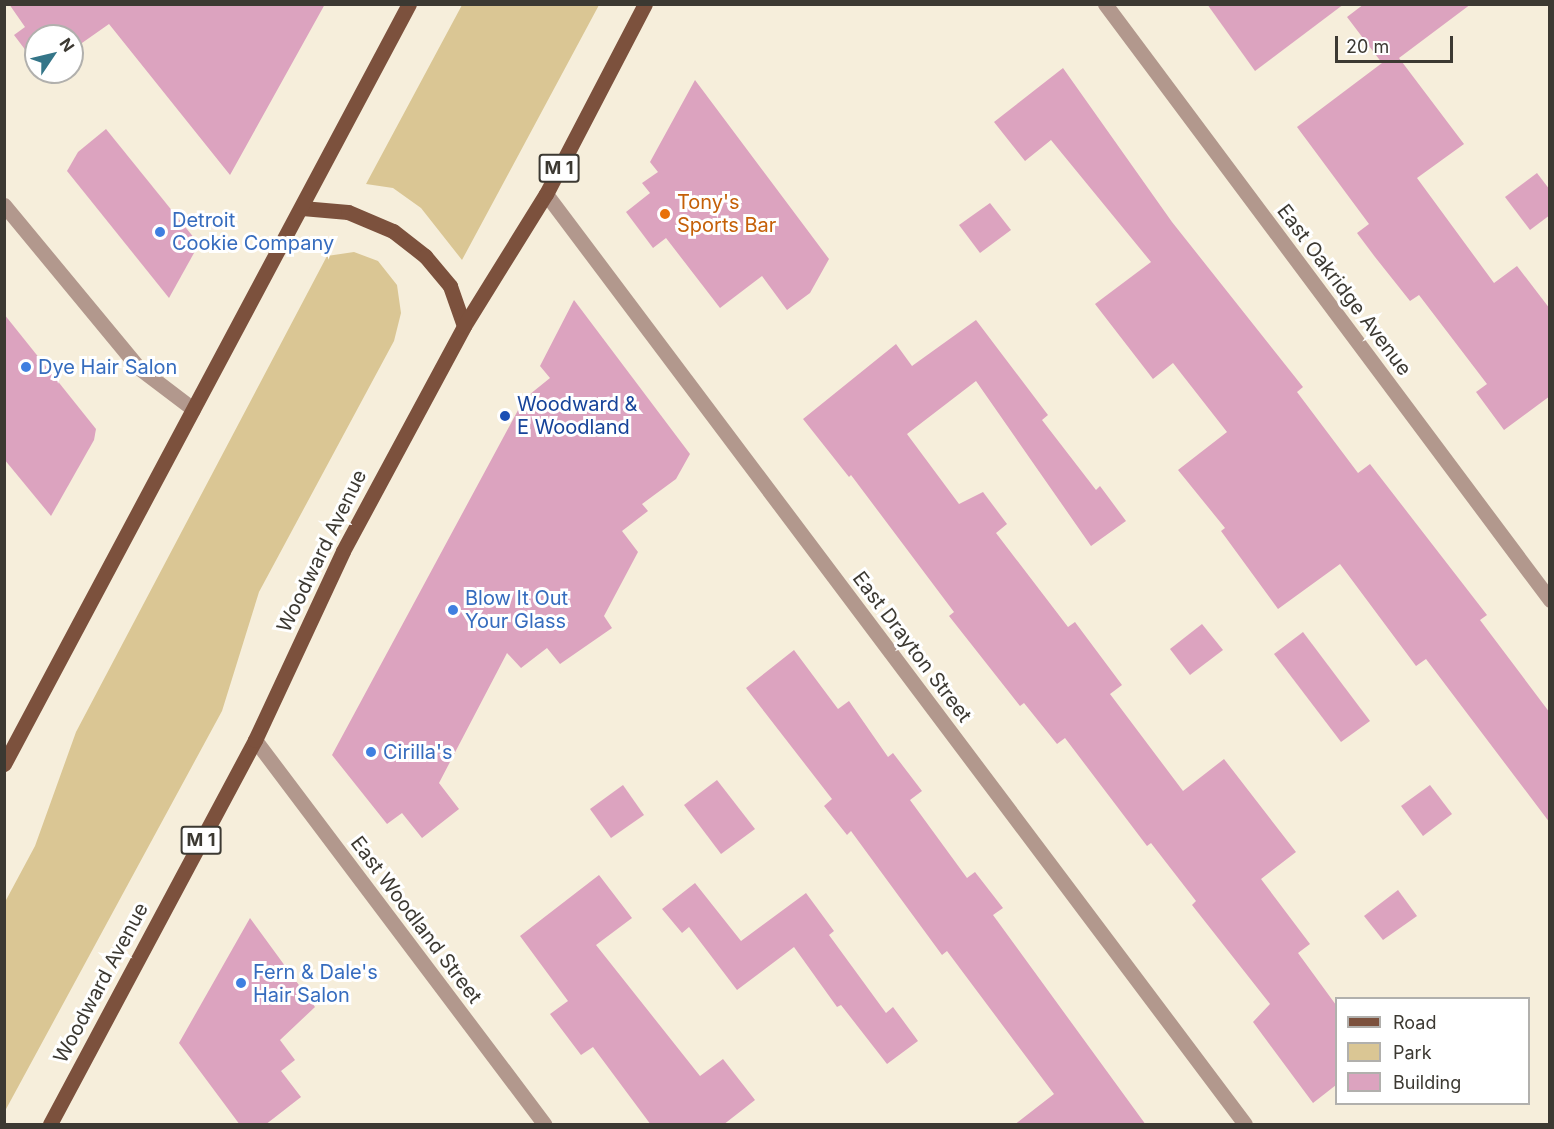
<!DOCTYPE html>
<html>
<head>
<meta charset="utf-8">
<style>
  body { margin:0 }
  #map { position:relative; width:1554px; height:1129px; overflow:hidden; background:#f6eedb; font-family:Inter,sans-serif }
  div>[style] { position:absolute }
  .green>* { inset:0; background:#dac694 }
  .building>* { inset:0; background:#dca3bf }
  .minor>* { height:15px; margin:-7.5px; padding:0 7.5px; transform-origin:7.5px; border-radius:7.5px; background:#b2988d }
  .primary>* { height:15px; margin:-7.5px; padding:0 7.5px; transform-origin:7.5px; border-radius:7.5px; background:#7c513d }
  .dots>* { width:16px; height:16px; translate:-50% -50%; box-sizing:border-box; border:3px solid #fff; border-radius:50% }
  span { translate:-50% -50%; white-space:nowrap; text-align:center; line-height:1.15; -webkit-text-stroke:6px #fff; paint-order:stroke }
  .shield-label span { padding:2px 4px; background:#fff; border:2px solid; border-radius:4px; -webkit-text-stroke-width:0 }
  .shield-label { font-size:18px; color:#3c3932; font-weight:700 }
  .food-label { font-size:20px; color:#c56008 }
  .left { translate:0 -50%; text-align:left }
  .shop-label { font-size:20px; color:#366cbe }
  .street-label { font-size:20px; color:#3c3932 }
  .transit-label { font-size:20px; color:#164399 }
  .frame { position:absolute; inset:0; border:6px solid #3c3932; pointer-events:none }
  .legend { position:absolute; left:1335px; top:997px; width:195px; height:108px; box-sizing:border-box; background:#fff; border:2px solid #b1b0ad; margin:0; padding:8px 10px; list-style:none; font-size:18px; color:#3c3932 }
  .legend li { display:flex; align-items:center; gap:12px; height:30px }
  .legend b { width:30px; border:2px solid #b1b0ad }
  .north { position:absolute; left:24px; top:24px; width:60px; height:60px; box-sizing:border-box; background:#fff; border:2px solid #b1b0ad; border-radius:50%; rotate:55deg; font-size:16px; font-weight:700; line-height:24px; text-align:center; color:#3c3932 }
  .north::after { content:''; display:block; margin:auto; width:21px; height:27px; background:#347588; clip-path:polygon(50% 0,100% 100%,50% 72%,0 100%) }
  .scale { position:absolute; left:1335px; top:36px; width:118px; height:27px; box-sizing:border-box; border:3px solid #3c3932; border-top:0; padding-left:8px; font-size:18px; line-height:21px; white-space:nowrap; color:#3c3932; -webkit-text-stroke:4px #fff; paint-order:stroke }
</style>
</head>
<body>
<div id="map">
  <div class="green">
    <i style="clip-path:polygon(462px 5px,599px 5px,462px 260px,421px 208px,393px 188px,366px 184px)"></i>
    <i style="clip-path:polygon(354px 252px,378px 261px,397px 285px,401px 313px,394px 341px,259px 592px,222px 711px,5px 1111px,5px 902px,35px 846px,76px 732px,327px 256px)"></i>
  </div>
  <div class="building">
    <i style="clip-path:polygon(9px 4px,325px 4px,230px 175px,109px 24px,72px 50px,72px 36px,36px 36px,36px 64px,14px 35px,25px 27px)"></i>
    <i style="clip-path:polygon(1207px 4px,1344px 4px,1255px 71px)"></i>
    <i style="clip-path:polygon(1364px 4px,1471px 4px,1399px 58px,1464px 144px,1417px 178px,1494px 283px,1517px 266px,1550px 309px,1550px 396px,1504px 430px,1476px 392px,1487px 384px,1419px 295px,1410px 301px,1375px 257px,1357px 233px,1369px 224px,1297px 127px,1382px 63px,1347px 17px)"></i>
    <i style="clip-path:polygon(1063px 68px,1172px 222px,1303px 387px,1297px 392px,1358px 473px,1370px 464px,1487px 615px,1480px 620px,1550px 713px,1550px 823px,1426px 659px,1416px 666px,1340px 564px,1278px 609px,1221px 531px,1225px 528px,1178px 470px,1227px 432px,1173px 363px,1153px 379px,1095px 304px,1151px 262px,1051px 140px,1025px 161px,994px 122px)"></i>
    <i style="clip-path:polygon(695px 80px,829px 259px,810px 293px,787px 310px,762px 276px,720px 308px,666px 238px,653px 248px,626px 212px,650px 193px,642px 183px,658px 172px,650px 162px)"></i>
    <i style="clip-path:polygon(106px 129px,199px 244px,169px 298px,67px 171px,78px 152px)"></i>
    <i style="clip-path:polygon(1537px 173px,1550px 190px,1550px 215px,1530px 230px,1505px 197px)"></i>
    <i style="clip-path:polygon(990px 203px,1011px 230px,980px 253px,959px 225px)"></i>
    <i style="clip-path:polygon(574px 300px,690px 454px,676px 479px,642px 504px,648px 511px,622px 531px,638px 552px,604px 616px,612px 628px,560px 664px,547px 648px,521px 668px,507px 653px,439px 783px,459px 809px,422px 838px,402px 813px,387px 824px,332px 755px,524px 399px,550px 378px,540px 366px)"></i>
    <i style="clip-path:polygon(4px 314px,96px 429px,94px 440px,51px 516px,4px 459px)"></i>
    <i style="clip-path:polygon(976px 320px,1048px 415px,1042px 420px,1096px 490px,1100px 486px,1126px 521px,1091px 546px,976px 381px,907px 434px,959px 504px,983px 492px,1007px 524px,996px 533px,1068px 627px,1075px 622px,1122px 685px,1110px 694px,1183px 791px,1224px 759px,1296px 852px,1261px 879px,1310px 944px,1298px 953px,1336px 1005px,1336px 1085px,1313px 1103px,1253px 1022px,1270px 1004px,1192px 905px,1196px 901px,1151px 843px,1147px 846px,1065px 738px,1057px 744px,1024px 703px,1020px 706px,949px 616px,954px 612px,851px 475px,849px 477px,803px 419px,896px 344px,912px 366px)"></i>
    <i style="clip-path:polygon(1202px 624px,1223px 650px,1190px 675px,1170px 649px)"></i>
    <i style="clip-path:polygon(1303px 632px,1370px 721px,1341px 742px,1274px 654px)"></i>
    <i style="clip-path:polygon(794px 650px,838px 709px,849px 701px,888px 757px,893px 753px,922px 791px,910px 800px,967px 878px,975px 872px,1003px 908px,993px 915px,1146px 1125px,1014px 1125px,1054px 1094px,947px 951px,942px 955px,851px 831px,847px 835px,824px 806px,832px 799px,746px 688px)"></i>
    <i style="clip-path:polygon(717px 780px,755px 829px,721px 854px,684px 805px)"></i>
    <i style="clip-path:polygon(623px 785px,644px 815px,611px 838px,590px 809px)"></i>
    <i style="clip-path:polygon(1430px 785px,1452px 814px,1423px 836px,1401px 806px)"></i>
    <i style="clip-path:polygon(599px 875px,632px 918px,596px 945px,700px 1076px,723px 1059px,755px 1100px,723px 1125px,651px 1125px,593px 1047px,581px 1055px,550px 1014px,568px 1001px,520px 936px)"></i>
    <i style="clip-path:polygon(695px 883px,741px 941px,806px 893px,834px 931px,829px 935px,886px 1013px,893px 1007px,918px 1041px,887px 1064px,841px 1005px,837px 1007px,794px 947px,737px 990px,689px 927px,682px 933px,662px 909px)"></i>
    <i style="clip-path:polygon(1398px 890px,1417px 916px,1383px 940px,1364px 916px)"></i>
    <i style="clip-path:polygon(250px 918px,315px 1007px,280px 1040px,295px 1060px,281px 1071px,301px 1097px,265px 1125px,240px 1125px,179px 1043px)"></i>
  </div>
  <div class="minor">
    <i style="left:1105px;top:4px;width:744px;rotate:53.25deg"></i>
    <i style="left:546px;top:194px;width:1163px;rotate:53.07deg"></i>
    <i style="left:4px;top:205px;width:212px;rotate:50.4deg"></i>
    <i style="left:139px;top:368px;width:68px;rotate:37.2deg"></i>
    <i style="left:255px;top:740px;width:481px;rotate:53deg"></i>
  </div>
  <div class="primary">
    <i style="left:302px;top:208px;width:46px;rotate:5deg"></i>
    <i style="left:348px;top:212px;width:49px;rotate:22.9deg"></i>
    <i style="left:393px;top:231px;width:41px;rotate:38deg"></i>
    <i style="left:425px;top:256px;width:39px;rotate:50deg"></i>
    <i style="left:450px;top:286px;width:42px;rotate:70.7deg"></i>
    <i style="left:4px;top:764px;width:861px;rotate:-61.95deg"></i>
    <i style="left:50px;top:1124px;width:435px;rotate:-61.9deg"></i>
    <i style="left:255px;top:740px;width:208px;rotate:-65deg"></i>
    <i style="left:343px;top:551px;width:255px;rotate:-61.7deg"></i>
    <i style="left:464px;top:326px;width:155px;rotate:-58.2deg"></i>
    <i style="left:546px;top:194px;width:214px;rotate:-62.5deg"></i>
  </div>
  <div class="dots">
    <i style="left:665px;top:214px;background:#e8710a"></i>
    <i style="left:160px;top:232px;background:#3f7fe0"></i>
    <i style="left:26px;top:367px;background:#3f7fe0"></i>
    <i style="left:505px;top:416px;background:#1a4fb4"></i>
    <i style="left:453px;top:610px;background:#3f7fe0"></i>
    <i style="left:371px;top:752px;background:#3f7fe0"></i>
    <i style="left:241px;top:983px;background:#3f7fe0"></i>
  </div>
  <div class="shield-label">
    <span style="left:559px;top:168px">M 1</span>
    <span style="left:201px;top:840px">M 1</span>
  </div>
  <div class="food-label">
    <span class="left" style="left:677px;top:214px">Tony's<br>Sports Bar</span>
  </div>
  <div class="shop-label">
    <span class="left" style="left:172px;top:232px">Detroit<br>Cookie Company</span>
    <span class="left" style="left:38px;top:367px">Dye Hair Salon</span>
    <span class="left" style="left:465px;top:610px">Blow It Out<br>Your Glass</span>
    <span class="left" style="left:383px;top:752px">Cirilla's</span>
    <span class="left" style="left:253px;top:984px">Fern &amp; Dale's<br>Hair Salon</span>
  </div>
  <div class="street-label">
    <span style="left:1344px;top:290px;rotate:53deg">East Oakridge Avenue</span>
    <span style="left:322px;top:551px;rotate:-64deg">Woodward Avenue</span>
    <span style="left:912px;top:647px;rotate:53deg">East Drayton Street</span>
    <span style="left:416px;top:920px;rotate:53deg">East Woodland Street</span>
    <span style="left:101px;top:983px;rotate:-62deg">Woodward Avenue</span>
  </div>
  <div class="transit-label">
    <span class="left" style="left:517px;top:416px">Woodward &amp;<br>E Woodland</span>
  </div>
  <div class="frame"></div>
  <ul class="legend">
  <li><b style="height:8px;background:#7c513d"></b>Road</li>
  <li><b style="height:16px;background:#dac694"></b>Park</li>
  <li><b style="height:16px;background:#dca3bf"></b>Building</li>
  </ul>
  <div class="north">N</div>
  <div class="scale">20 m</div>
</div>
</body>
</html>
